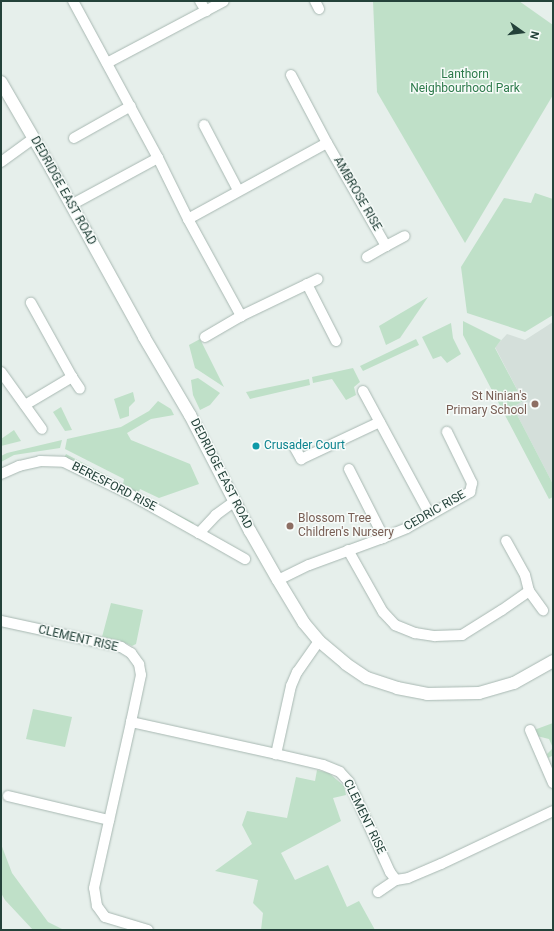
<!DOCTYPE html>
<html>
<head>
<meta charset="utf-8">
<style>
  body { margin:0 }
  #map { position:relative; width:554px; height:931px; overflow:hidden; background:#e6efeb; font-family:Roboto,sans-serif }
  div>[style] { position:absolute }
  .built>* { inset:0; background:#d4dfda }
  .green>* { inset:0; background:#bfe0c8 }
  .roads { filter:drop-shadow(0 0 1px #a8b8b2) drop-shadow(0 0 1px #a8b8b2) }
  .minor>* { height:10px; margin:-5px; padding:0 5px; transform-origin:5px; border-radius:5px; background:#fff }
  .tertiary>* { height:12px; margin:-6px; padding:0 6px; transform-origin:6px; border-radius:6px; background:#fff }
  .dots>* { width:11px; height:11px; translate:-50% -50%; box-sizing:border-box; border:2px solid #f7fbf9; border-radius:50% }
  span { translate:-50% -50%; white-space:nowrap; text-align:center; line-height:1.15; -webkit-text-stroke:3px #f7fbf9; paint-order:stroke }
  .park-label { font-size:12px; color:#2d7a4b }
  .street-label { font-size:12px; color:#24423a }
  .education-label { font-size:12px; color:#785e54 }
  .right { translate:-100% -50%; text-align:right }
  .left { translate:0 -50%; text-align:left }
  .culture-label { font-size:12px; color:#0d838f }
  .frame { position:absolute; inset:0; border:2px solid #24423a; pointer-events:none }
  .north { position:absolute; left:502px; top:12px; width:40px; height:40px; -webkit-text-stroke:3px #f7fbf9; paint-order:stroke; rotate:104deg; font-size:11px; font-weight:700; line-height:16px; text-align:center; color:#24423a }
  .north::after { content:''; display:block; margin:auto; width:14px; height:18px; background:#24423a; clip-path:polygon(50% 0,100% 100%,50% 72%,0 100%) }
</style>
</head>
<body>
<div id="map">
  <div class="built">
    <i style="clip-path:polygon(553px 322px,553px 484px,513px 407px,523px 401px,495px 347px,507px 334px,525px 340px)"></i>
  </div>
  <div class="green">
    <i style="clip-path:polygon(373px 1px,519px 1px,553px 25px,553px 95px,465px 243px,377px 92px)"></i>
    <i style="clip-path:polygon(535px 193px,553px 199px,553px 315px,525px 332px,467px 313px,461px 267px,504px 198px,531px 203px)"></i>
    <i style="clip-path:polygon(428px 297px,400px 338px,386px 345px,379px 326px)"></i>
    <i style="clip-path:polygon(463px 321px,501px 340px,495px 348px,523px 401px,513px 407px,553px 484px,553px 497px,549px 499px,463px 335px)"></i>
    <i style="clip-path:polygon(451px 323px,453px 338px,461px 354px,447px 363px,441px 356px,433px 359px,422px 337px)"></i>
    <i style="clip-path:polygon(200px 339px,224px 387px,195px 368px,189px 345px)"></i>
    <i style="clip-path:polygon(416px 339px,419px 345px,363px 371px,360px 366px)"></i>
    <i style="clip-path:polygon(353px 368px,360px 382px,354px 387px,356px 395px,346px 400px,332px 379px,313px 383px,312px 377px)"></i>
    <i style="clip-path:polygon(198px 378px,220px 393px,210px 405px,200px 410px,193px 395px,191px 380px)"></i>
    <i style="clip-path:polygon(309px 379px,310px 385px,250px 399px,246px 392px)"></i>
    <i style="clip-path:polygon(133px 392px,135px 401px,129px 407px,129px 416px,120px 419px,114px 399px)"></i>
    <i style="clip-path:polygon(158px 401px,171px 409px,174px 415px,151px 419px,127px 433px,131px 440px,190px 464px,199px 484px,159px 498px,140px 489px,138px 494px,194px 523px,191px 525px,64px 458px,66px 454px,123px 484px,124px 479px,65px 449px,67px 439px,121px 427px,149px 411px)"></i>
    <i style="clip-path:polygon(61px 407px,72px 430px,65px 431px,53px 412px)"></i>
    <i style="clip-path:polygon(14px 430px,21px 441px,1px 446px,1px 439px)"></i>
    <i style="clip-path:polygon(62px 440px,60px 448px,14px 455px,1px 462px,1px 456px,7px 453px)"></i>
    <i style="clip-path:polygon(111px 603px,143px 610px,136px 644px,132px 646px,121px 641px,102px 637px)"></i>
    <i style="clip-path:polygon(33px 709px,72px 717px,65px 747px,26px 739px)"></i>
    <i style="clip-path:polygon(553px 723px,553px 753px,552px 756px,548px 758px,547px 754px,553px 748px,549px 739px,537px 736px,534px 730px)"></i>
    <i style="clip-path:polygon(317px 770px,329px 773px,344px 786px,346px 795px,333px 798px,341px 821px,281px 853px,295px 880px,328px 865px,347px 907px,359px 901px,375px 930px,261px 930px,263px 913px,253px 903px,258px 880px,215px 871px,252px 844px,242px 825px,247px 811px,287px 818px,296px 777px,315px 781px)"></i>
    <i style="clip-path:polygon(1px 844px,12px 873px,48px 922px,64px 930px,33px 930px,5px 900px,1px 893px)"></i>
  </div>
  <div class="roads">
    <div class="minor">
      <i style="left:200px;top:1px;width:12px;rotate:59deg"></i>
      <i style="left:315px;top:1px;width:9px;rotate:63deg"></i>
      <i style="left:107px;top:63px;width:132px;rotate:-27.9deg"></i>
      <i style="left:204px;top:125px;width:73px;rotate:62.4deg"></i>
      <i style="left:74px;top:138px;width:65px;rotate:-29.3deg"></i>
      <i style="left:327px;top:143px;width:119px;rotate:60.2deg"></i>
      <i style="left:386px;top:246px;width:21px;rotate:-28deg"></i>
      <i style="left:158px;top:158px;width:68px;rotate:63.8deg"></i>
      <i style="left:188px;top:219px;width:111px;rotate:61.3deg"></i>
      <i style="left:241px;top:316px;width:85px;rotate:-25.7deg"></i>
      <i style="left:1px;top:162px;width:41px;rotate:-36deg"></i>
      <i style="left:71px;top:205px;width:99px;rotate:-28.4deg"></i>
      <i style="left:158px;top:158px;width:179px;rotate:-118.4deg"></i>
      <i style="left:188px;top:219px;width:158px;rotate:-28.7deg"></i>
      <i style="left:327px;top:143px;width:77px;rotate:-117.9deg"></i>
      <i style="left:367px;top:257px;width:22px;rotate:-30deg"></i>
      <i style="left:307px;top:284px;width:64px;rotate:63deg"></i>
      <i style="left:205px;top:337px;width:42px;rotate:-30.3deg"></i>
      <i style="left:1px;top:372px;width:70px;rotate:54.3deg"></i>
      <i style="left:72px;top:377px;width:14px;rotate:56deg"></i>
      <i style="left:363px;top:391px;width:141px;rotate:61.6deg"></i>
      <i style="left:25px;top:405px;width:55px;rotate:-30.8deg"></i>
      <i style="left:72px;top:377px;width:85px;rotate:-119deg"></i>
      <i style="left:295px;top:448px;width:13px;rotate:61deg"></i>
      <i style="left:301px;top:459px;width:87px;rotate:-25.1deg"></i>
      <i style="left:349px;top:469px;width:77px;rotate:63.1deg"></i>
      <i style="left:1px;top:474px;width:20px;rotate:-24deg"></i>
      <i style="left:19px;top:466px;width:22px;rotate:-13deg"></i>
      <i style="left:40px;top:461px;width:24px;rotate:2deg"></i>
      <i style="left:64px;top:462px;width:75px;rotate:26.2deg"></i>
      <i style="left:131px;top:495px;width:78px;rotate:29.2deg"></i>
      <i style="left:235px;top:501px;width:24px;rotate:144deg"></i>
      <i style="left:216px;top:515px;width:25px;rotate:133deg"></i>
      <i style="left:199px;top:533px;width:53px;rotate:29.5deg"></i>
      <i style="left:348px;top:550px;width:71px;rotate:60.6deg"></i>
      <i style="left:383px;top:612px;width:18px;rotate:47deg"></i>
      <i style="left:395px;top:625px;width:22px;rotate:22deg"></i>
      <i style="left:415px;top:633px;width:20px;rotate:9deg"></i>
      <i style="left:435px;top:636px;width:27px;rotate:-2deg"></i>
      <i style="left:462px;top:635px;width:47px;rotate:-32deg"></i>
      <i style="left:502px;top:610px;width:33px;rotate:-35deg"></i>
      <i style="left:529px;top:591px;width:16px;rotate:-104deg"></i>
      <i style="left:525px;top:575px;width:39px;rotate:-119deg"></i>
      <i style="left:278px;top:580px;width:34px;rotate:-26deg"></i>
      <i style="left:309px;top:565px;width:76px;rotate:-20.1deg"></i>
      <i style="left:380px;top:539px;width:29px;rotate:-22deg"></i>
      <i style="left:407px;top:528px;width:73px;rotate:-29.7deg"></i>
      <i style="left:470px;top:492px;width:9px;rotate:-77deg"></i>
      <i style="left:472px;top:483px;width:57px;rotate:-116.1deg"></i>
      <i style="left:529px;top:591px;width:24px;rotate:54deg"></i>
      <i style="left:1px;top:621px;width:123px;rotate:12.2deg"></i>
      <i style="left:121px;top:647px;width:12px;rotate:31deg"></i>
      <i style="left:131px;top:653px;width:14px;rotate:54deg"></i>
      <i style="left:139px;top:664px;width:11px;rotate:80deg"></i>
      <i style="left:141px;top:675px;width:48px;rotate:102deg"></i>
      <i style="left:319px;top:641px;width:38px;rotate:125deg"></i>
      <i style="left:297px;top:672px;width:15px;rotate:113deg"></i>
      <i style="left:291px;top:686px;width:70px;rotate:102.4deg"></i>
      <i style="left:276px;top:754px;width:48px;rotate:13.2deg"></i>
      <i style="left:323px;top:765px;width:18px;rotate:22deg"></i>
      <i style="left:340px;top:772px;width:13px;rotate:48deg"></i>
      <i style="left:349px;top:782px;width:99px;rotate:65.5deg"></i>
      <i style="left:390px;top:872px;width:10px;rotate:53deg"></i>
      <i style="left:396px;top:880px;width:12px;rotate:-9deg"></i>
      <i style="left:408px;top:878px;width:36px;rotate:-23deg"></i>
      <i style="left:441px;top:864px;width:124px;rotate:-25.3deg"></i>
      <i style="left:530px;top:730px;width:58px;rotate:66.5deg"></i>
      <i style="left:8px;top:796px;width:104px;rotate:13.4deg"></i>
      <i style="left:378px;top:892px;width:22px;rotate:-34deg"></i>
      <i style="left:148px;top:930px;width:45px;rotate:-163.2deg"></i>
      <i style="left:105px;top:917px;width:14px;rotate:-126deg"></i>
      <i style="left:97px;top:906px;width:18px;rotate:-99deg"></i>
      <i style="left:94px;top:888px;width:170px;rotate:-77.4deg"></i>
      <i style="left:131px;top:722px;width:148px;rotate:12.4deg"></i>
    </div>
    <div class="tertiary">
      <i style="left:1px;top:82px;width:102px;rotate:59.9deg"></i>
      <i style="left:52px;top:170px;width:191px;rotate:61.1deg"></i>
      <i style="left:144px;top:337px;width:91px;rotate:59.5deg"></i>
      <i style="left:190px;top:415px;width:131px;rotate:62.7deg"></i>
      <i style="left:250px;top:531px;width:56px;rotate:60.3deg"></i>
      <i style="left:278px;top:580px;width:50px;rotate:58.8deg"></i>
      <i style="left:304px;top:623px;width:23px;rotate:50deg"></i>
      <i style="left:319px;top:641px;width:35px;rotate:40deg"></i>
      <i style="left:346px;top:664px;width:25px;rotate:34deg"></i>
      <i style="left:367px;top:678px;width:32px;rotate:18deg"></i>
      <i style="left:397px;top:688px;width:31px;rotate:11deg"></i>
      <i style="left:427px;top:694px;width:52px;rotate:-1.1deg"></i>
      <i style="left:479px;top:693px;width:36px;rotate:-16deg"></i>
      <i style="left:514px;top:683px;width:45px;rotate:-29.4deg"></i>
    </div>
  </div>
  <div class="dots">
    <i style="left:535px;top:404px;background:#8d6e63"></i>
    <i style="left:256px;top:446px;background:#0f9aa8"></i>
    <i style="left:290px;top:526px;background:#8d6e63"></i>
  </div>
  <div class="park-label">
    <span style="left:465px;top:82px">Lanthorn<br>Neighbourhood Park</span>
  </div>
  <div class="street-label">
    <span style="left:63px;top:191px;rotate:61deg">DEDRIDGE EAST ROAD</span>
    <span style="left:357px;top:194px;rotate:60deg">AMBROSE RISE</span>
    <span style="left:221px;top:474px;rotate:63deg">DEDRIDGE EAST ROAD</span>
    <span style="left:114px;top:487px;rotate:27deg">BERESFORD RISE</span>
    <span style="left:435px;top:511px;rotate:-30deg">CEDRIC RISE</span>
    <span style="left:78px;top:639px;rotate:13deg">CLEMENT RISE</span>
    <span style="left:364px;top:817px;rotate:64deg">CLEMENT RISE</span>
  </div>
  <div class="education-label">
    <span class="right" style="left:527px;top:404px">St Ninian's<br>Primary School</span>
    <span class="left" style="left:298px;top:526px">Blossom Tree<br>Children's Nursery</span>
  </div>
  <div class="culture-label">
    <span class="left" style="left:264px;top:446px">Crusader Court</span>
  </div>
  <div class="frame"></div>
  <div class="north">N</div>
</div>
</body>
</html>
